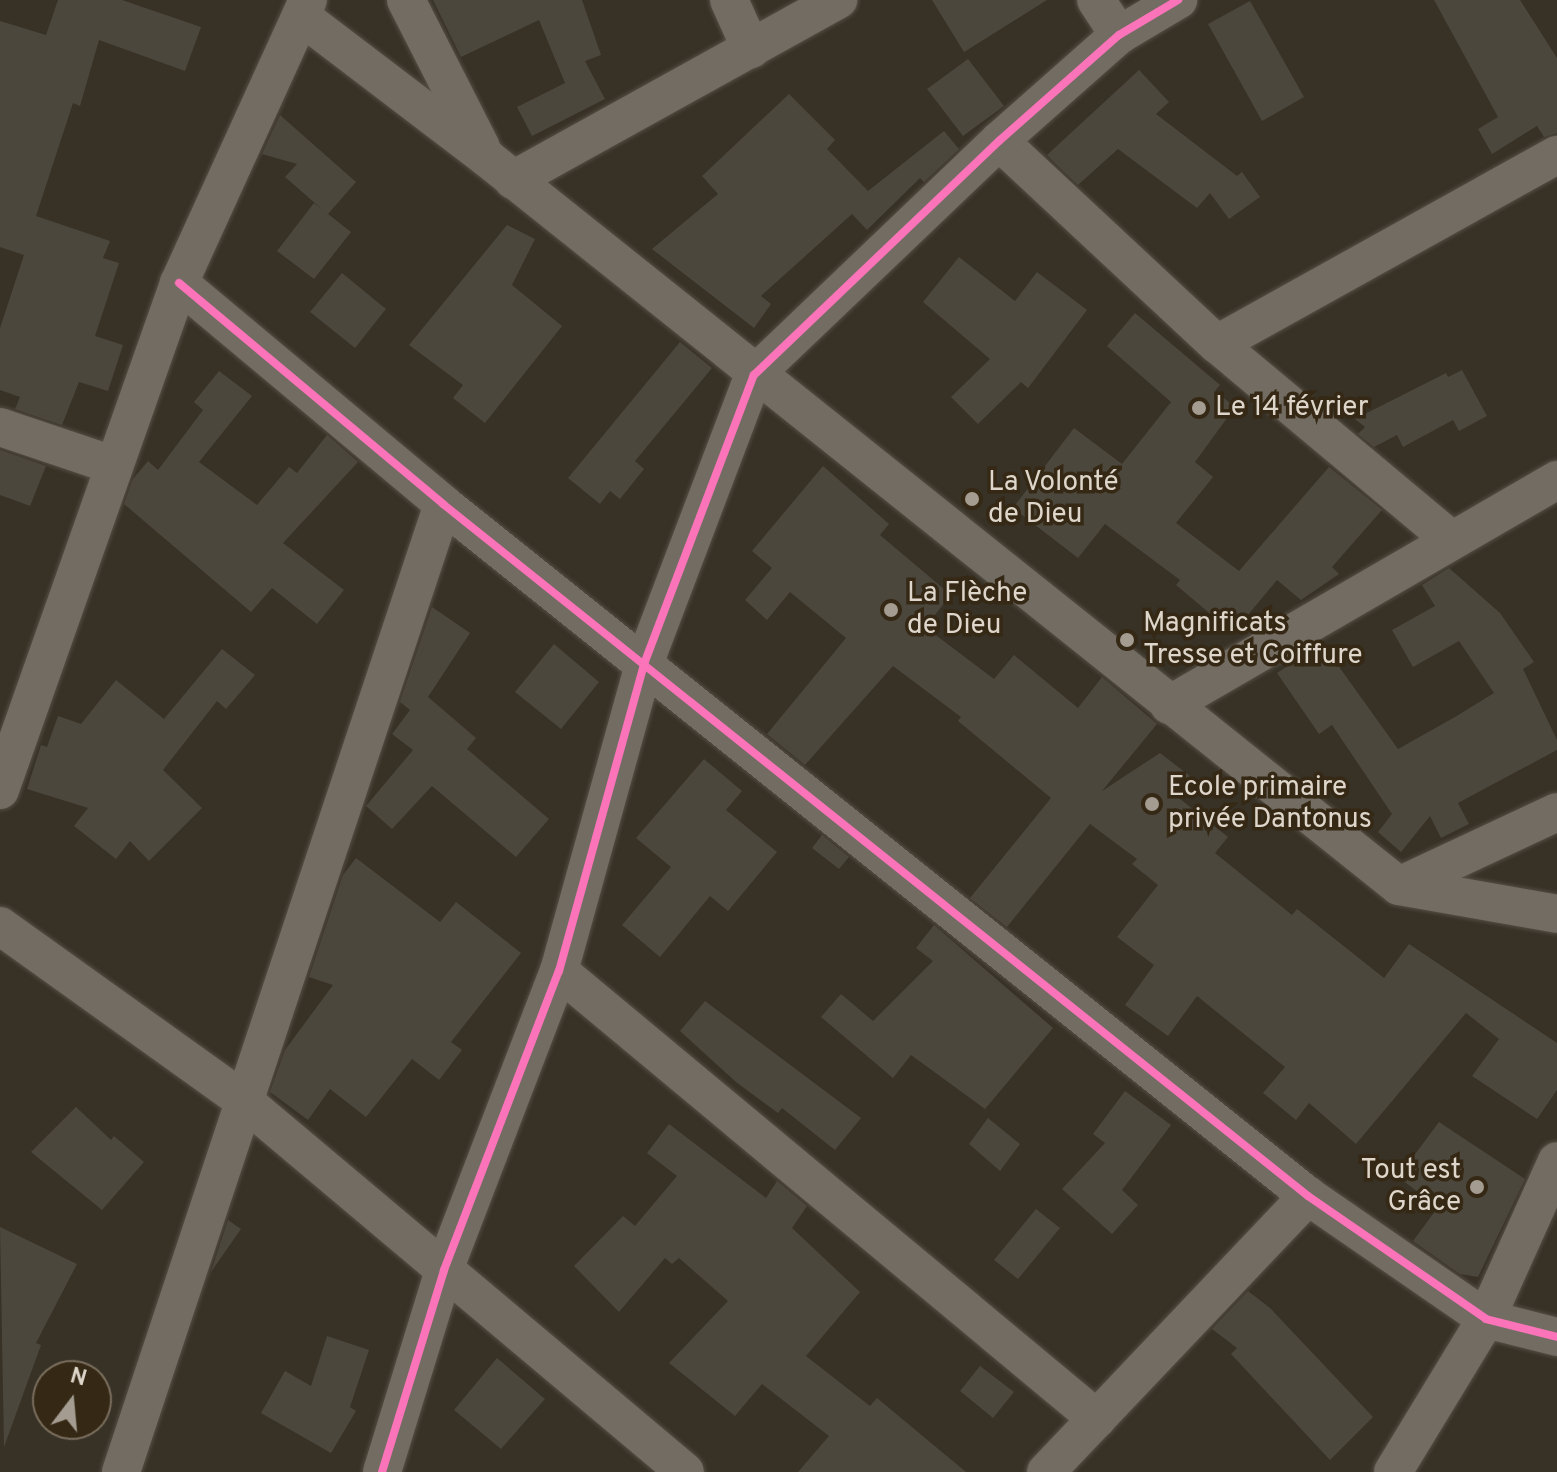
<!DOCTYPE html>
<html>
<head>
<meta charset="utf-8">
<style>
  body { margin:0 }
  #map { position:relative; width:1557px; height:1472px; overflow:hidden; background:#373126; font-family:Overpass,sans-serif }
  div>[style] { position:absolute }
  .building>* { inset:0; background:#4c473c }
  .roads { filter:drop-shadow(0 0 2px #544e44) drop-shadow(0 0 2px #544e44) }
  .street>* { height:38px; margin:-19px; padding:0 19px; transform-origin:19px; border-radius:19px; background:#726c62 }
  .cycleway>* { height:8px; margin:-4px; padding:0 4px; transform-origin:4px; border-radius:4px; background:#fb73b8 }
  .dots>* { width:22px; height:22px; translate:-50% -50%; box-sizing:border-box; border:4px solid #352814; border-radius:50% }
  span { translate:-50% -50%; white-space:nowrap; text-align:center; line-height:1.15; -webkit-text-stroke:7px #352814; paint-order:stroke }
  .poi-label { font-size:28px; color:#ded6ca }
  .left { translate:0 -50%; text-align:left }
  .right { translate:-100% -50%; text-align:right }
  .north { position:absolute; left:32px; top:1360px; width:80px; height:80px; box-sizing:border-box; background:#352814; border:2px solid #796e5d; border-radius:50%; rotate:16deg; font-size:22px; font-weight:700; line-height:32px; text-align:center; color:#ded6ca }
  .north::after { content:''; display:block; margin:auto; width:28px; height:36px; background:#a49c91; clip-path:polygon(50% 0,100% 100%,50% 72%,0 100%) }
</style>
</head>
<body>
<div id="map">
  <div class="building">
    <i style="clip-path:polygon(58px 0,122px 0,201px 27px,185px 71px,99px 40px,80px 106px,73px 103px,36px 216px,110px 241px,103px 258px,119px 263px,95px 336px,123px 345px,108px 391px,79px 382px,62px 425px,15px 409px,20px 397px,0 390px,0 328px,24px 255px,0 247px,0 21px,46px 35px)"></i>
    <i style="clip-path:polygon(433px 0,582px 0,601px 55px,585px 61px,605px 99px,532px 136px,517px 107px,565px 83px,539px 20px,461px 57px)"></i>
    <i style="clip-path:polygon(932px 0,1047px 0,964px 52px)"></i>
    <i style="clip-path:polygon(1434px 0,1520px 0,1557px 58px,1557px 133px,1544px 137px,1537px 126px,1492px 154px,1478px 129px,1498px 117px)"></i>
    <i style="clip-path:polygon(1250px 1px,1304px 97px,1262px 121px,1208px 24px)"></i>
    <i style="clip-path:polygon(968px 59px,1004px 106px,963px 136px,927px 89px)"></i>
    <i style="clip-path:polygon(1139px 70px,1169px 102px,1156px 114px,1237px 176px,1242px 172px,1260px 197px,1229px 219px,1210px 193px,1197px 208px,1118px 149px,1078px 185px,1057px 165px,1047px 155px)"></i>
    <i style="clip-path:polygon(789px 94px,835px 140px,827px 149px,868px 191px,944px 131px,959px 149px,924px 182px,920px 178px,867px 230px,852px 214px,761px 296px,771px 304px,754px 328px,652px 249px,718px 194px,702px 176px)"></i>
    <i style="clip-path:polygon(280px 115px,356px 182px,328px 214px,351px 232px,314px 279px,277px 251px,314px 203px,323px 210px,285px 177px,297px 164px,262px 154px)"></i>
    <i style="clip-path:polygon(507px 225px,535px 239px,512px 285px,562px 326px,485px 423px,453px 398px,463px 385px,409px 345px)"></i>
    <i style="clip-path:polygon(959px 257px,1015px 301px,1037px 272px,1087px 310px,1028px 388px,1021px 382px,978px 424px,951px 397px,990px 359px,923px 302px)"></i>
    <i style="clip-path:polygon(342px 273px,386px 309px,355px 348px,310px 312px)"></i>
    <i style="clip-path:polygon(1135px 313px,1220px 385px,1215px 391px,1235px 407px,1195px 462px,1213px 477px,1176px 523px,1239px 571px,1329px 467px,1382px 510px,1332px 567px,1339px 574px,1301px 600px,1277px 580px,1233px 633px,1176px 585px,1180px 580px,1105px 524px,1078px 558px,1013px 508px,1074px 428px,1122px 464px,1171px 402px,1107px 346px)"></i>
    <i style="clip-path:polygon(680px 342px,712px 368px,635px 461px,644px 469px,620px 499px,610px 491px,600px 504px,568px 478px)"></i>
    <i style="clip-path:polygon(1462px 370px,1487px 416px,1459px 431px,1453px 420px,1403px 447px,1397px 435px,1374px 447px,1358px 434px,1365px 427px,1355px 419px,1446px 373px,1448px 377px)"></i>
    <i style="clip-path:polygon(219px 371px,252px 396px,199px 462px,257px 505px,289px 467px,297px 473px,327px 435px,358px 462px,283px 543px,344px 590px,317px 624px,272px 588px,251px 612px,124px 504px,133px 479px,148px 461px,158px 470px,203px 410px,194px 402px)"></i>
    <i style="clip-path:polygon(0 450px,46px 466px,30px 506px,0 495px)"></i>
    <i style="clip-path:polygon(823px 466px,889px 524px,880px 535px,951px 595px,925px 627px,994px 679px,1014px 655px,1078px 708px,1102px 677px,1157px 724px,1102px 791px,1160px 753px,1190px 776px,1175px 795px,1228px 837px,1215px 853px,1292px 915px,1297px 909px,1384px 978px,1409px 944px,1557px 1043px,1557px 1090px,1537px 1119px,1472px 1076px,1499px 1039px,1466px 1013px,1356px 1144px,1309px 1103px,1296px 1120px,1263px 1093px,1285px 1067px,1197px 996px,1168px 1036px,1125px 1005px,1154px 965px,1117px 937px,1158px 885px,1132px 864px,1137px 859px,1090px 824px,1007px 927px,970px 898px,1051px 798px,958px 721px,961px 717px,893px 666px,805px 765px,767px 734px,846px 638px,790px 592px,767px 620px,745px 600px,772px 568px,752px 551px)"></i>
    <i style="clip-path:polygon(1449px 568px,1500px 613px,1534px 662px,1523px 669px,1557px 740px,1557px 750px,1458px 803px,1469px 824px,1441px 838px,1430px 816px,1401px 852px,1378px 832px,1392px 814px,1332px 725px,1319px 734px,1277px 673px,1322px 643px,1398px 749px,1455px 717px,1494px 693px,1459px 641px,1413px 667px,1392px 630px,1435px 606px,1422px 585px)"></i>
    <i style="clip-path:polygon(432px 607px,470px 633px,428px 697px,476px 738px,467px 749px,549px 819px,516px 857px,432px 786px,392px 829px,366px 806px,413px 750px,392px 734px,410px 710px,400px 702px)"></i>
    <i style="clip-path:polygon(554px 644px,599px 682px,561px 729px,515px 692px)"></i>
    <i style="clip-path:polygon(222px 649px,255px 675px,226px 709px,217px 701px,163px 770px,202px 808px,149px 861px,130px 841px,116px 859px,74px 826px,88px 808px,27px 789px,41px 745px,47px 747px,58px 716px,81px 724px,116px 680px,164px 719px)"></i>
    <i style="clip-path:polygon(704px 759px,742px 791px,726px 810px,777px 852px,728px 911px,710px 896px,660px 957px,622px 925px,671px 867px,636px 838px)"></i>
    <i style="clip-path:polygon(822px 835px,849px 857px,839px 869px,812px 848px)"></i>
    <i style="clip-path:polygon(356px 858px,440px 922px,456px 902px,521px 953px,451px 1042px,462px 1050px,439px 1080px,412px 1059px,366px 1117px,330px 1089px,308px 1120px,270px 1092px,285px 1050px,333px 985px,309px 977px,343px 875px)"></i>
    <i style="clip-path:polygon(934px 925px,1053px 1028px,985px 1109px,911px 1055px,893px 1078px,821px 1017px,841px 994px,873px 1021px,933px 961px,916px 948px)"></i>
    <i style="clip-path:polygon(705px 1001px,861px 1118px,835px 1150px,782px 1108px,778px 1113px,736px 1082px,680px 1031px)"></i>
    <i style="clip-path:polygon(1125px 1091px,1171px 1125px,1122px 1190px,1138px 1205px,1112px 1234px,1062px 1189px,1105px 1143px,1093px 1134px)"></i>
    <i style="clip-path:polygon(76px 1107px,111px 1140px,114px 1136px,144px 1162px,102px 1210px,31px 1152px)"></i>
    <i style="clip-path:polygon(988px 1118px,1020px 1144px,1000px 1171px,969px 1144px)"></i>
    <i style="clip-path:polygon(1439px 1122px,1525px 1179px,1478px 1277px,1460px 1274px,1413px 1241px,1438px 1207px,1398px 1177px)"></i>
    <i style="clip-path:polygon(669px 1124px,766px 1198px,777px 1181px,807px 1206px,792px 1228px,860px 1292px,806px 1356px,870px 1406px,877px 1398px,966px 1472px,798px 1472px,829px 1436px,762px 1384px,735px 1416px,669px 1363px,728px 1301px,679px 1258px,672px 1264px,665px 1258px,619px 1312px,574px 1266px,623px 1216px,635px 1226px,677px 1176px,647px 1153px)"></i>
    <i style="clip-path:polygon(1036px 1209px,1060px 1228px,1018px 1279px,994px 1260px)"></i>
    <i style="clip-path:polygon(228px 1220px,241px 1229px,211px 1272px)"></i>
    <i style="clip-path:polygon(0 1227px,77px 1264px,36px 1343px,41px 1345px,4px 1447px)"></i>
    <i style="clip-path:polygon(1248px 1291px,1270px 1308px,1373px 1417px,1330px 1460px,1231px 1354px,1237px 1348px,1212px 1329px)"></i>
    <i style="clip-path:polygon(327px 1336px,369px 1350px,350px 1407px,356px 1411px,331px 1453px,261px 1413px,285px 1371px,311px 1386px)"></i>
    <i style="clip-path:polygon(497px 1358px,545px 1399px,501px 1449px,454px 1410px)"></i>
    <i style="clip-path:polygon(980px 1366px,1014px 1392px,993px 1418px,960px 1391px)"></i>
  </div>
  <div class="roads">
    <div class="street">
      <i style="left:406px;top:0;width:165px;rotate:63deg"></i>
      <i style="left:729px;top:0;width:54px;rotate:65.8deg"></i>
      <i style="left:1096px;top:0;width:42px;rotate:56.7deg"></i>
      <i style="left:302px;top:17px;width:233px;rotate:37.3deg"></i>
      <i style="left:487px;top:158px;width:1167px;rotate:38.6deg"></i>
      <i style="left:1399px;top:886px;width:160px;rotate:10deg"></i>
      <i style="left:999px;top:141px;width:298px;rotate:43deg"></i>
      <i style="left:1217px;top:344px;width:304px;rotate:39.9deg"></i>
      <i style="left:513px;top:180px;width:372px;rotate:-29deg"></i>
      <i style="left:179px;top:283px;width:344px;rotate:39.9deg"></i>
      <i style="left:443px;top:504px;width:1108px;rotate:38.66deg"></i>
      <i style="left:1308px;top:1196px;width:216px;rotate:34.6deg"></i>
      <i style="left:1486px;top:1319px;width:73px;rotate:14.2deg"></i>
      <i style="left:1217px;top:344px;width:389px;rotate:-29.1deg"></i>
      <i style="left:0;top:427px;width:119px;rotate:18.6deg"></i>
      <i style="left:1169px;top:705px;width:449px;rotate:-30.1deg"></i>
      <i style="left:0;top:790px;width:538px;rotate:-70.55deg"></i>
      <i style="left:179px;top:283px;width:311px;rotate:-65.5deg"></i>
      <i style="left:1399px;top:886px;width:174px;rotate:-25.1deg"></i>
      <i style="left:0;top:926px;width:300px;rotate:35.6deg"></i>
      <i style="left:244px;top:1101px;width:576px;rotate:40.07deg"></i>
      <i style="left:559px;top:971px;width:700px;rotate:39.78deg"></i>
      <i style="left:121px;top:1472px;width:1020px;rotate:-71.6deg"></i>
      <i style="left:382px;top:1472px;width:211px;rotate:-72.9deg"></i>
      <i style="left:444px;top:1270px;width:320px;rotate:-69deg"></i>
      <i style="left:559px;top:971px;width:319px;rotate:-74.5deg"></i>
      <i style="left:644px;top:664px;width:309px;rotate:-69.2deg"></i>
      <i style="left:754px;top:375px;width:339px;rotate:-43.7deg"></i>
      <i style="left:999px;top:141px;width:160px;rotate:-41.5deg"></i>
      <i style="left:1119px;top:35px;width:69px;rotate:-30.7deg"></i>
      <i style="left:1046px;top:1472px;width:381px;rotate:-46.5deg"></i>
      <i style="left:1393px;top:1472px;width:179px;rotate:-58.7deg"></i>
      <i style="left:1486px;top:1319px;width:173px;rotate:-65.8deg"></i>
    </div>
  </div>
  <div class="cycleway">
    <i style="left:179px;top:283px;width:344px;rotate:39.9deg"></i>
    <i style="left:443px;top:504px;width:1108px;rotate:38.66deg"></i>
    <i style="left:1308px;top:1196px;width:216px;rotate:34.6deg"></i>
    <i style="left:1486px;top:1319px;width:73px;rotate:14.2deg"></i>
    <i style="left:382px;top:1472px;width:211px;rotate:-72.9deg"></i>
    <i style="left:444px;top:1270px;width:320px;rotate:-69deg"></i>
    <i style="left:559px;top:971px;width:319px;rotate:-74.5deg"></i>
    <i style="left:644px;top:664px;width:309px;rotate:-69.2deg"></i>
    <i style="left:754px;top:375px;width:339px;rotate:-43.7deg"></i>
    <i style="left:999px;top:141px;width:160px;rotate:-41.5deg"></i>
    <i style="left:1119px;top:35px;width:69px;rotate:-30.7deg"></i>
  </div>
  <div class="dots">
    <i style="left:1199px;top:408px;background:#a49c91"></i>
    <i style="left:972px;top:499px;background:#a49c91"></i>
    <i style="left:891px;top:610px;background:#a49c91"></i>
    <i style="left:1127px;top:640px;background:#a49c91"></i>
    <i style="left:1152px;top:804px;background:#a49c91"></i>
    <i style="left:1477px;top:1187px;background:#a49c91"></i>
  </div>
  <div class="poi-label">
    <span class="left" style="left:1215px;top:408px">Le 14 février</span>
    <span class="left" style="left:988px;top:499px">La Volonté<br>de Dieu</span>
    <span class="left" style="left:907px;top:610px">La Flèche<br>de Dieu</span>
    <span class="left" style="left:1143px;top:640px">Magnificats<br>Tresse et Coiffure</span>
    <span class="left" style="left:1168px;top:804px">Ecole primaire<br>privée Dantonus</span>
    <span class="right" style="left:1461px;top:1187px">Tout est<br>Grâce</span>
  </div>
  <div class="north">N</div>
</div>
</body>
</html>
